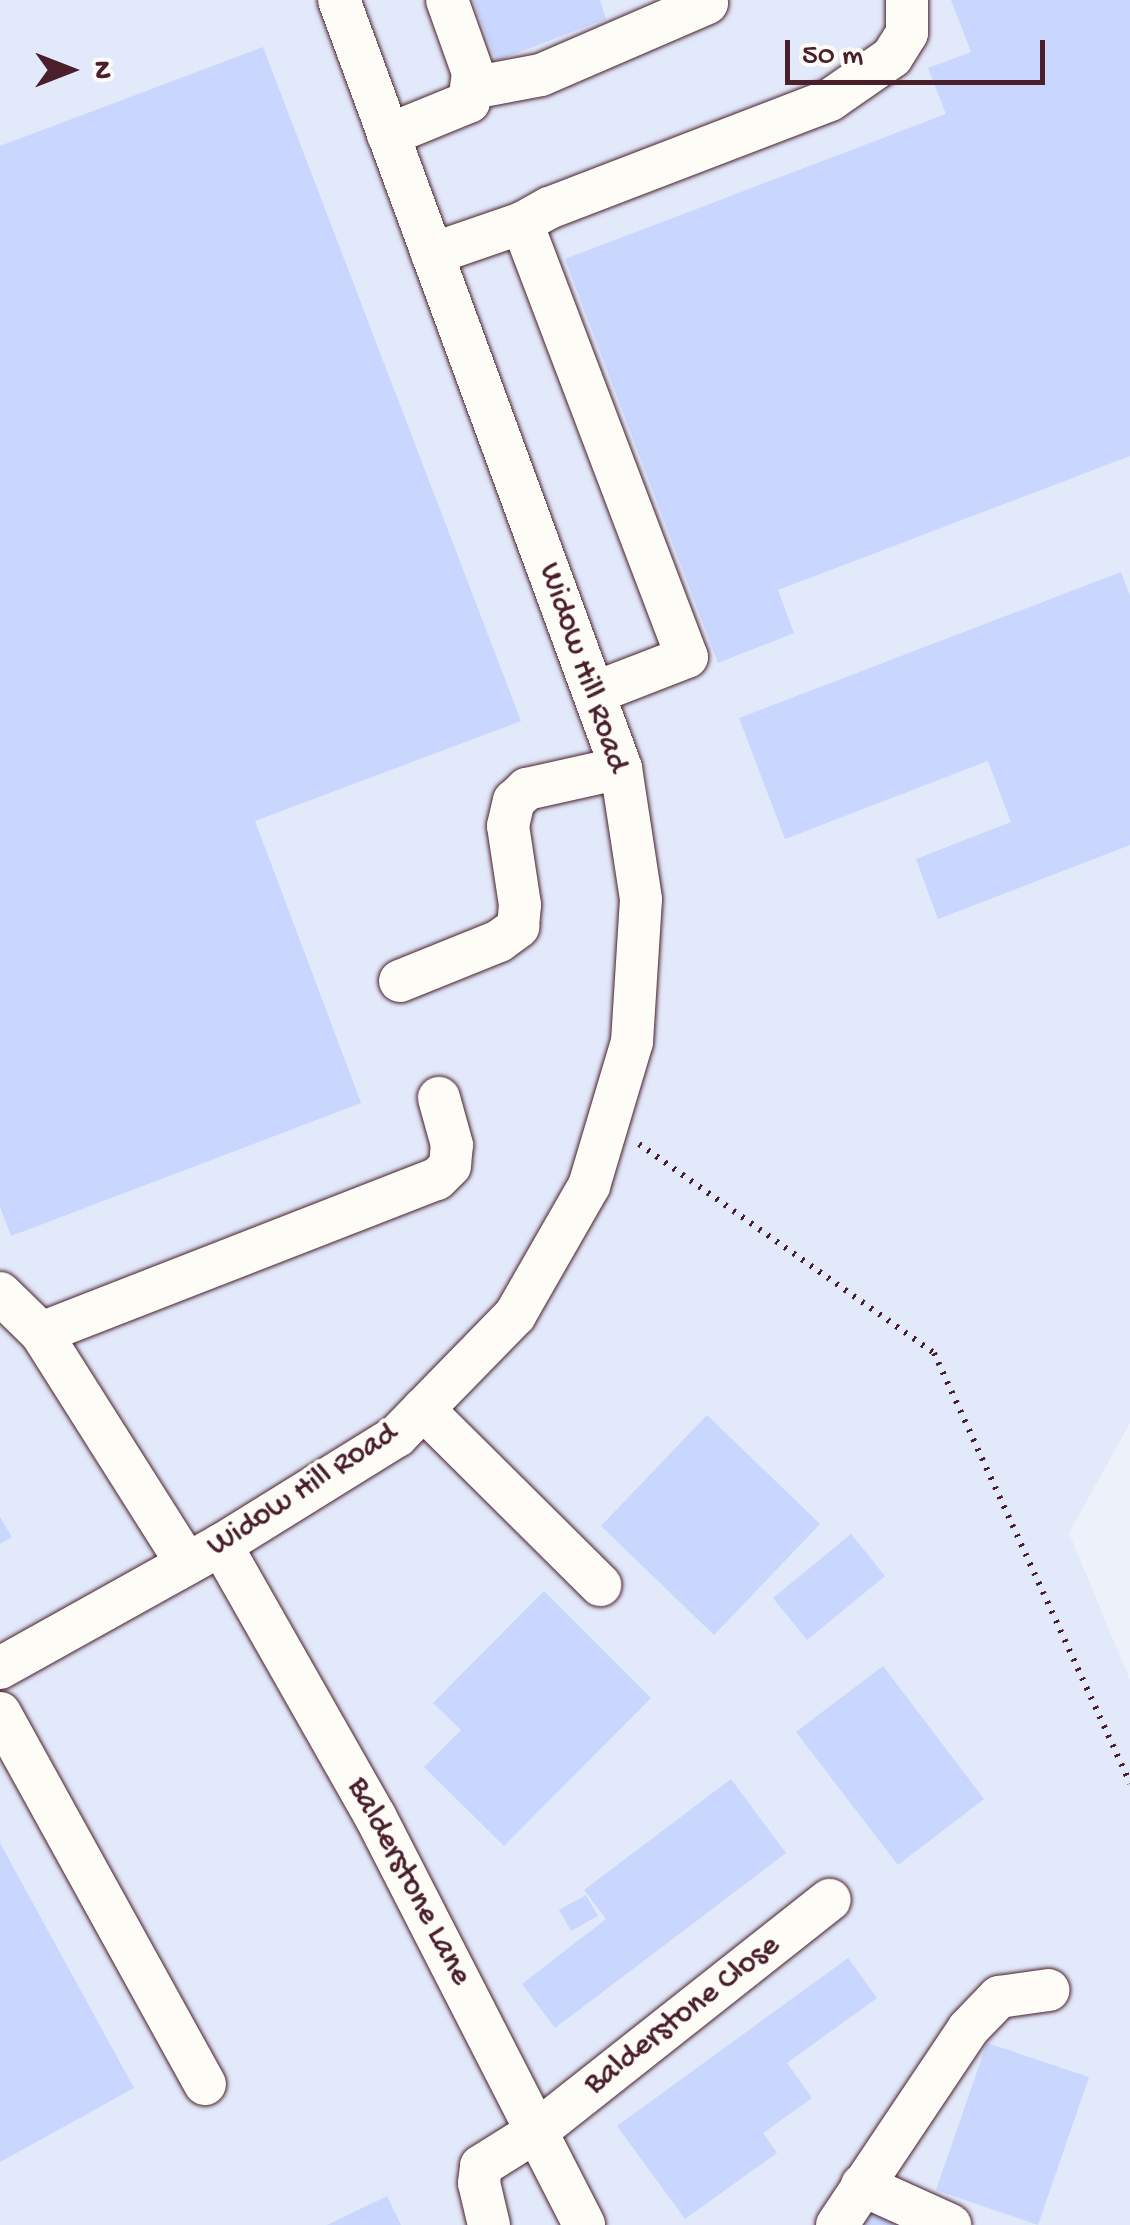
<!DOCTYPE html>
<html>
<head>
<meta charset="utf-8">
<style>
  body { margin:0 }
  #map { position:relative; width:1130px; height:2225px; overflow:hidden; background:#edf1f9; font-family:"Gochi Hand",sans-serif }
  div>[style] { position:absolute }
  .built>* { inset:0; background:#e2e9fa }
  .building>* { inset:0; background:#c9d6fd }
  .path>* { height:6px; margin-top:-3px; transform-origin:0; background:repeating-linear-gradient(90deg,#4a1f2b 0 2.5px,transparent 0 10.5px) }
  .roads { filter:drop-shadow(0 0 2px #4a1f2b) drop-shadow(0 0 2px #4a1f2b) }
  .minor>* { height:42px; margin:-21px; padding:0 21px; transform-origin:21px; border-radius:21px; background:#fdfcf7 }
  span { translate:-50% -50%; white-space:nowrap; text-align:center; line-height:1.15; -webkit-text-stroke:8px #fdfcf7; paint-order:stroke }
  .street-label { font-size:32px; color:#4a1f2b }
  .north { position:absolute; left:20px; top:20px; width:100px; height:100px; -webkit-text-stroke:8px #fdfcf7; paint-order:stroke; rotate:90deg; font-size:28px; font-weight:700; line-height:40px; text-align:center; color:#4a1f2b }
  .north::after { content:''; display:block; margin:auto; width:35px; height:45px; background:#4a1f2b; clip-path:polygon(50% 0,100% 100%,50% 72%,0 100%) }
  .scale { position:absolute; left:785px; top:40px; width:260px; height:45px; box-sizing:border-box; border:5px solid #4a1f2b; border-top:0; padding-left:12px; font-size:30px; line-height:35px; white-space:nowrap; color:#4a1f2b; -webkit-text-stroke:8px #fdfcf7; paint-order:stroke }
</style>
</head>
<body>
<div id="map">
  <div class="built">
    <i style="clip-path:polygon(0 0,1130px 0,1130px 1423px,1069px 1533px,1130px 1680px,1130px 2225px,0 2225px)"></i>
  </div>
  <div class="building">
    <i style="clip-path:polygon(473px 0,600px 0,606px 19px,496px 61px)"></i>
    <i style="clip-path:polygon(951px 0,1130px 0,1130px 456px,778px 590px,794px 633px,718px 663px,565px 259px,946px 114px,928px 68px,971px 52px)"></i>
    <i style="clip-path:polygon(263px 47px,521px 721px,255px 821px,361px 1103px,11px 1236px,0 1207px,0 146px)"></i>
    <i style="clip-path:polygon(1121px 572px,1130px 596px,1130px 845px,938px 919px,916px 859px,1011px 822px,988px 761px,785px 839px,739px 718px)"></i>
    <i style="clip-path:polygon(707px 1415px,820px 1524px,714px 1635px,601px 1526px)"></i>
    <i style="clip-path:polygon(0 1517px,12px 1537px,0 1544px)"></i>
    <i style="clip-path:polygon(851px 1534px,885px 1576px,807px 1640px,773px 1598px)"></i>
    <i style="clip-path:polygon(544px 1591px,651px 1698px,504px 1846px,424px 1767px,461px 1730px,433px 1703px)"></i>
    <i style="clip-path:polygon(883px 1666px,984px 1799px,898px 1865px,796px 1732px)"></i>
    <i style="clip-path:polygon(731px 1779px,786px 1853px,555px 2028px,522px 1984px,606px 1919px,584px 1890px)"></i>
    <i style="clip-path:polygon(0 1843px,134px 2088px,0 2162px)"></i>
    <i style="clip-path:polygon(586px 1895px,598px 1916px,571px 1931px,559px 1910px)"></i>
    <i style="clip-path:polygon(848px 1958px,877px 1998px,787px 2063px,812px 2098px,763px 2133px,777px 2153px,685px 2219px,617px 2126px)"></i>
    <i style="clip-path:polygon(987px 2043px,1089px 2077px,1038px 2225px,936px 2190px)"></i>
    <i style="clip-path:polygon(387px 2196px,401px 2225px,327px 2225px)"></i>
    <i style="clip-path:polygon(868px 2199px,919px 2225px,855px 2225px)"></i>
  </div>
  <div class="path">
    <i style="left:639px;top:1144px;width:362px;rotate:35.3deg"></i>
    <i style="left:934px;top:1353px;width:473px;rotate:65.5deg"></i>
  </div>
  <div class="roads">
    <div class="minor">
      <i style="left:472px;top:88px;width:70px;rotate:-10.7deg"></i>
      <i style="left:541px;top:75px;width:181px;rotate:-23.4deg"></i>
      <i style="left:388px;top:135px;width:87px;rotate:-22.2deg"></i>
      <i style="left:469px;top:102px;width:29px;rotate:-82deg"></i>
      <i style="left:473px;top:73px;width:77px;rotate:-109.6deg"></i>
      <i style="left:522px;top:223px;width:31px;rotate:-29deg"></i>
      <i style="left:549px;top:208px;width:301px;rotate:-21deg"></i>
      <i style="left:830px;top:100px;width:75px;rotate:-34.7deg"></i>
      <i style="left:892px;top:57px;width:28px;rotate:-58deg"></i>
      <i style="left:907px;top:33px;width:33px;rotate:-90deg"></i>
      <i style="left:432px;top:254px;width:95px;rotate:-19deg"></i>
      <i style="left:522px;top:223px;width:464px;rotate:69.2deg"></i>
      <i style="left:687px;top:657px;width:100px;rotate:158.8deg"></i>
      <i style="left:400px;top:981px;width:107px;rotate:-22deg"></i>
      <i style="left:499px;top:941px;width:24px;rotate:-36deg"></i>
      <i style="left:518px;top:927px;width:22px;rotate:-85deg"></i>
      <i style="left:520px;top:905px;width:80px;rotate:-98.6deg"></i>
      <i style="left:508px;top:826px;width:26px;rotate:-77deg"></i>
      <i style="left:514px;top:801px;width:18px;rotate:-43deg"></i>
      <i style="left:527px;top:789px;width:96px;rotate:-12.6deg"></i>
      <i style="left:0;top:1293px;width:57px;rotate:44.3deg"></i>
      <i style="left:41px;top:1333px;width:273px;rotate:57.7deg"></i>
      <i style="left:41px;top:1333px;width:425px;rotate:-21.3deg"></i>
      <i style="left:437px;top:1179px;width:18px;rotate:-45deg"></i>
      <i style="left:450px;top:1166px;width:21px;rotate:-85deg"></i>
      <i style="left:452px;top:1145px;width:49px;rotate:-105.5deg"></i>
      <i style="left:423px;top:1409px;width:250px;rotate:44.8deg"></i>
      <i style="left:221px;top:1545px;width:312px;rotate:60.4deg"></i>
      <i style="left:375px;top:1816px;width:459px;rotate:62.9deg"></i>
      <i style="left:0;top:1668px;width:253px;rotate:-29.1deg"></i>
      <i style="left:221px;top:1545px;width:207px;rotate:-31.8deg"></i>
      <i style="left:397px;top:1436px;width:169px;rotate:-45.7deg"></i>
      <i style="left:515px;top:1315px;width:149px;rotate:-60.2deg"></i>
      <i style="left:589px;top:1186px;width:150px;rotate:-73.4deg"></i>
      <i style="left:632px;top:1042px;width:143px;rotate:-86.4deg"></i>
      <i style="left:641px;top:899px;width:133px;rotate:-98.7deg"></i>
      <i style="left:621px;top:768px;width:818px;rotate:-110.16deg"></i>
      <i style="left:0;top:1713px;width:424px;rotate:61.1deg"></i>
      <i style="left:862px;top:2185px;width:97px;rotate:24.4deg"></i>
      <i style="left:489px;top:2225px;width:43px;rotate:-103.4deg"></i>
      <i style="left:479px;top:2183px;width:17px;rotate:-83deg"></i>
      <i style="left:481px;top:2166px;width:66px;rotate:-32deg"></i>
      <i style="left:537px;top:2131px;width:373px;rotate:-38.3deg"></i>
      <i style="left:837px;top:2225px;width:236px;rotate:-56.2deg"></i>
      <i style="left:968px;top:2029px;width:45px;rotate:-45.9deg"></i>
      <i style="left:999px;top:1997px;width:50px;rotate:-8deg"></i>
    </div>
  </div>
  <div class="street-label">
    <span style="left:582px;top:668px;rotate:71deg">Widow Hill Road</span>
    <span style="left:303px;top:1491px;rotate:-33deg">Widow Hill Road</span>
    <span style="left:408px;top:1882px;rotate:62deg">Balderstone Lane</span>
    <span style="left:683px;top:2016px;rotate:-38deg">Balderstone Close</span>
  </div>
  <div class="north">N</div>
  <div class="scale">50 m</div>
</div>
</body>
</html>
